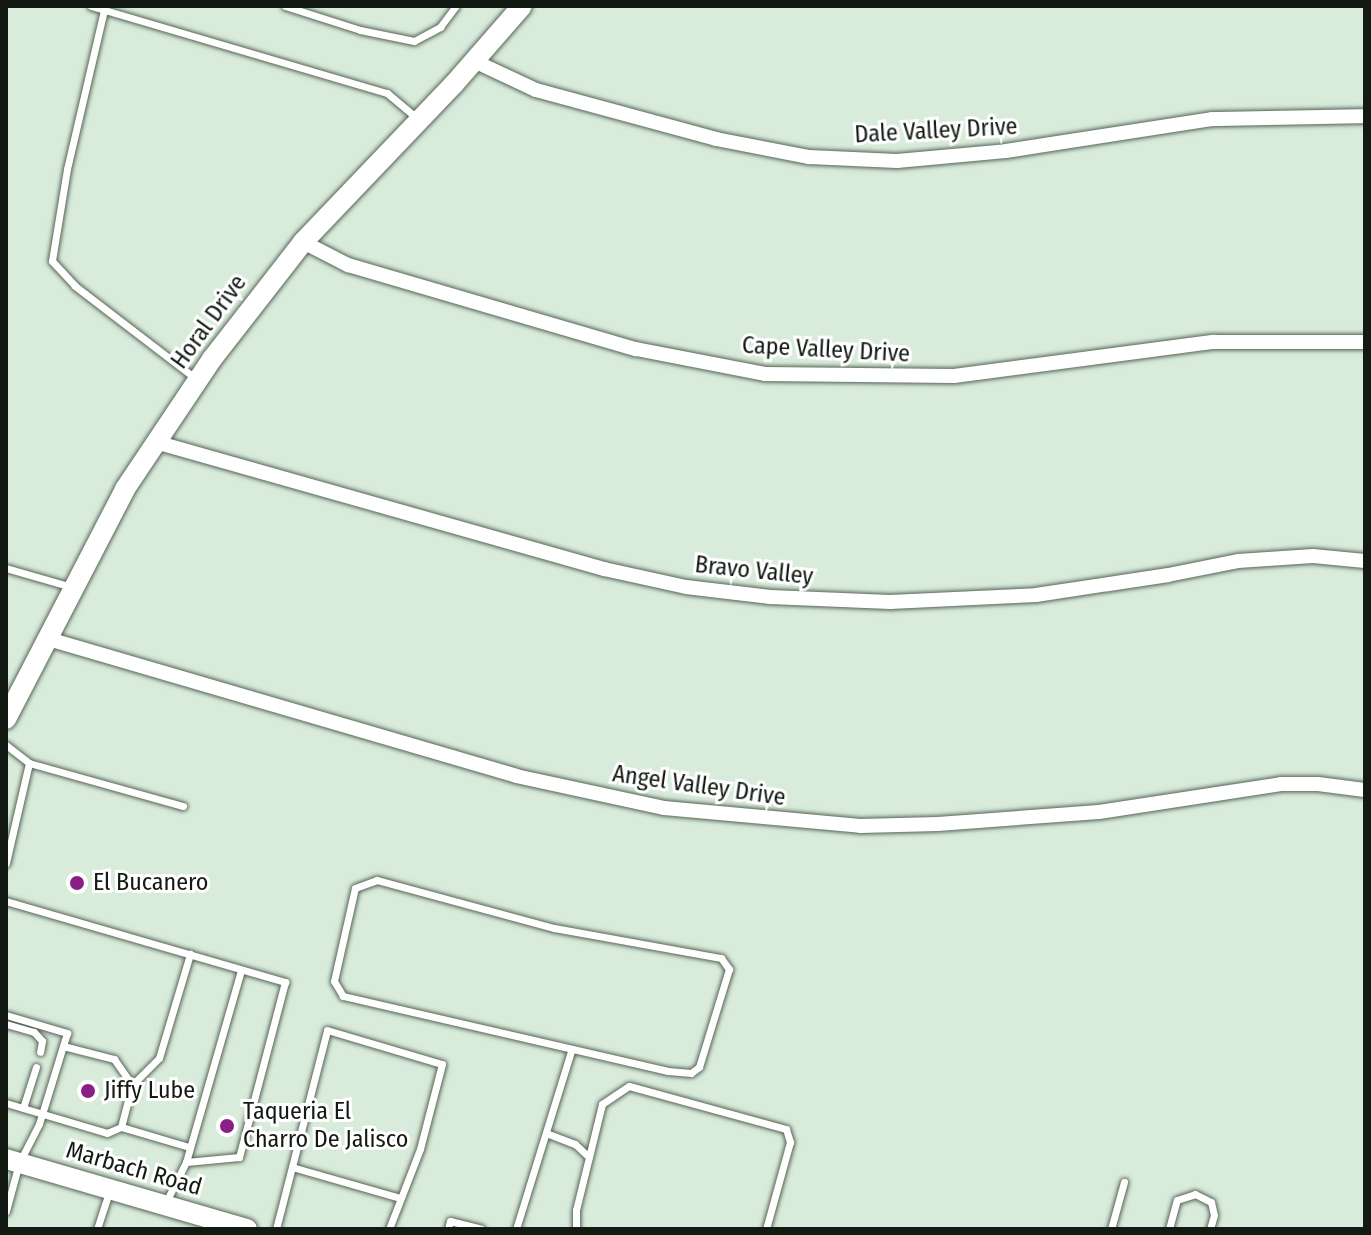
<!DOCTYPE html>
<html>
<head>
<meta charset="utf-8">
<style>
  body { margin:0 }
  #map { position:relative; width:1371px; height:1235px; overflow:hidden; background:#d9ebda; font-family:"Fira Sans Condensed",sans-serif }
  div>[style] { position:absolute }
  .roads { filter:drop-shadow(0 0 2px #566557) drop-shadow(0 0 2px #566557) }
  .lane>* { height:7px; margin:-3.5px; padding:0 3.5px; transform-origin:3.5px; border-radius:3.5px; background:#fff }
  .street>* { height:14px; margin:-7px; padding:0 7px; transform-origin:7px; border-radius:7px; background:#fff }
  .secondary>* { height:20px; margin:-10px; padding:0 10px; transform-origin:10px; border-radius:10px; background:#fff }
  .dots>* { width:22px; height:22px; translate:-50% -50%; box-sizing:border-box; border:4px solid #fff; border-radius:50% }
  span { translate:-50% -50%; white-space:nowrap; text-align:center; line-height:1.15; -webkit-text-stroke:6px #fff; paint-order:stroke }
  .street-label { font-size:24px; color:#131a14 }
  .poi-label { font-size:24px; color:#131a14 }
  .left { translate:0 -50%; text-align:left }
  .frame { position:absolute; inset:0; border:8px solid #131a14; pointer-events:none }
</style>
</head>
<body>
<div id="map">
  <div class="roads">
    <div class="lane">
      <i style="left:91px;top:6px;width:309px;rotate:16.4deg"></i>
      <i style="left:387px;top:93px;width:40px;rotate:40deg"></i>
      <i style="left:285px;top:6px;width:79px;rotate:17.7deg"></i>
      <i style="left:360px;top:30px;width:55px;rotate:11.5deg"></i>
      <i style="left:414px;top:41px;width:30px;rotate:-28deg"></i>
      <i style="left:440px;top:27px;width:26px;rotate:-53deg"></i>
      <i style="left:104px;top:10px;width:163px;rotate:103.1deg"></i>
      <i style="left:67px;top:169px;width:93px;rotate:99.3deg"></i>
      <i style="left:52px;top:261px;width:34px;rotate:47deg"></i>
      <i style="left:75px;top:286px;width:151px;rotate:37.5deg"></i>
      <i style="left:6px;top:568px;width:69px;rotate:16.1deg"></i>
      <i style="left:6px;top:745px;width:29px;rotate:38deg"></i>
      <i style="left:29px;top:763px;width:103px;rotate:103deg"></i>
      <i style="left:29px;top:763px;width:160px;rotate:15.6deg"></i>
      <i style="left:377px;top:880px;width:183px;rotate:15.2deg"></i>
      <i style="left:554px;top:928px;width:170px;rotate:10.2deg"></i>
      <i style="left:721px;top:958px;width:14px;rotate:54deg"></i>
      <i style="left:729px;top:969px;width:102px;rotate:107deg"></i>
      <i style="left:699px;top:1067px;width:10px;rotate:143deg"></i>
      <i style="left:691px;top:1073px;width:23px;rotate:-175deg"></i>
      <i style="left:668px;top:1071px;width:334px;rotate:-167deg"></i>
      <i style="left:343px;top:996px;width:17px;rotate:-121deg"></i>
      <i style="left:334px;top:981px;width:95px;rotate:-77.3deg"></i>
      <i style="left:355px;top:888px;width:23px;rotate:-20deg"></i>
      <i style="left:6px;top:901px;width:291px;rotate:16.2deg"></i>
      <i style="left:285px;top:982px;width:181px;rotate:104.7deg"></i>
      <i style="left:239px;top:1157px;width:53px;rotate:174.6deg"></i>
      <i style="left:186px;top:1162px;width:45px;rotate:116.6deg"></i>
      <i style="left:6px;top:1015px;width:64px;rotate:16.4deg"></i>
      <i style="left:67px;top:1033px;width:95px;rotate:107.1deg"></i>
      <i style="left:39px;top:1124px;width:44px;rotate:117.1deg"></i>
      <i style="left:19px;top:1163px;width:50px;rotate:105.2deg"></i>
      <i style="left:6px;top:1024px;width:29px;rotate:16deg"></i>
      <i style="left:34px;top:1032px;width:12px;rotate:48deg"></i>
      <i style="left:42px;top:1041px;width:11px;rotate:100deg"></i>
      <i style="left:63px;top:1046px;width:53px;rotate:14.3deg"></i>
      <i style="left:114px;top:1059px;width:32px;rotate:55deg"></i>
      <i style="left:6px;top:1103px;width:105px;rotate:16.5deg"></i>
      <i style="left:107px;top:1133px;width:15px;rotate:-23deg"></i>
      <i style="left:23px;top:1108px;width:43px;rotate:-72.4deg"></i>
      <i style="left:546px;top:1133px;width:31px;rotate:21deg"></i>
      <i style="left:575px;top:1144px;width:19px;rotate:43deg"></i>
      <i style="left:189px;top:1147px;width:71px;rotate:-163.6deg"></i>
      <i style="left:121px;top:1127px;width:43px;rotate:-75.3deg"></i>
      <i style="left:132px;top:1085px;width:38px;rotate:-45deg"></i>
      <i style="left:159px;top:1058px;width:109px;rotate:-73.4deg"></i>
      <i style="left:186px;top:1162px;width:200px;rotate:-74deg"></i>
      <i style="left:292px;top:1167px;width:112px;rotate:16deg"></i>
      <i style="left:97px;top:1229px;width:38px;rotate:-72deg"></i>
      <i style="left:276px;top:1229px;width:205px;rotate:-75.6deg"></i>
      <i style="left:327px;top:1030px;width:120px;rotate:16.5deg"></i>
      <i style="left:442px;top:1064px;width:88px;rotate:104.5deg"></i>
      <i style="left:420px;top:1149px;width:86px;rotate:111.2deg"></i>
      <i style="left:448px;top:1229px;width:8px;rotate:-76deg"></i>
      <i style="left:450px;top:1221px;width:32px;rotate:14deg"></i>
      <i style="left:516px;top:1229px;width:186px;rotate:-72.8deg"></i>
      <i style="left:576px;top:1229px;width:19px;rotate:-90deg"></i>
      <i style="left:576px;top:1210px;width:109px;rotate:-76.2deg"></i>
      <i style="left:602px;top:1104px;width:32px;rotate:-34deg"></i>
      <i style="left:629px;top:1086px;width:163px;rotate:15.3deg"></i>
      <i style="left:786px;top:1129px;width:14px;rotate:73deg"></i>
      <i style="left:790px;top:1142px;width:90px;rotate:105.4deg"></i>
      <i style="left:1111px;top:1229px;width:49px;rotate:-74.5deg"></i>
      <i style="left:1169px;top:1229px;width:30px;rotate:-75deg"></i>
      <i style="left:1177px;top:1200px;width:19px;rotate:-18deg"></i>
      <i style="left:1195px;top:1194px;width:18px;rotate:27deg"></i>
      <i style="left:1211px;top:1202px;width:13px;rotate:77deg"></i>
      <i style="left:1214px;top:1215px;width:15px;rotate:106deg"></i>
    </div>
    <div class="street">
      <i style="left:474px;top:61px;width:68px;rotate:25.1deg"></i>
      <i style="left:536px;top:90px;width:187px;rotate:15.2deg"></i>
      <i style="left:716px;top:139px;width:95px;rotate:11deg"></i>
      <i style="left:809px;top:157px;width:88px;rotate:2.6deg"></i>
      <i style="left:897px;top:161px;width:109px;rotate:-5.2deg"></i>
      <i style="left:1006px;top:151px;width:208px;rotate:-8.8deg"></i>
      <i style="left:1212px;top:119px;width:153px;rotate:-1.1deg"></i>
      <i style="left:303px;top:242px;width:51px;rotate:27.1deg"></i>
      <i style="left:348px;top:265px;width:300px;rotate:16.3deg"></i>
      <i style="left:636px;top:349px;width:131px;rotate:11deg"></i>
      <i style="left:765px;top:374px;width:189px;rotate:0.6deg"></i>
      <i style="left:954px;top:376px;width:262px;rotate:-7.5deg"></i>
      <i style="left:1214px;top:342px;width:151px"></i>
      <i style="left:155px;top:442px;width:467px;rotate:15.8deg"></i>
      <i style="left:604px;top:569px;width:84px;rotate:12.4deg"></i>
      <i style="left:686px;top:587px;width:85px;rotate:6.8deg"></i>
      <i style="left:770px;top:597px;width:120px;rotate:2.4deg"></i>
      <i style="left:890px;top:602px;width:146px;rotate:-2.7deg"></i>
      <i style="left:1036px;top:595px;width:134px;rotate:-8.6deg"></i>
      <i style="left:1168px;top:575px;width:71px;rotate:-11.3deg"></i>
      <i style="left:1238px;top:561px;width:75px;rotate:-3.8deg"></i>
      <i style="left:1313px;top:556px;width:52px;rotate:5.5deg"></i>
      <i style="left:45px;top:638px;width:491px;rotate:16.3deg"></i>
      <i style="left:516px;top:776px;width:151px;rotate:12.2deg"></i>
      <i style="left:664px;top:808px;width:197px;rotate:5.2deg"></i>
      <i style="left:860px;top:826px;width:78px;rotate:-1.5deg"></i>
      <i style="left:938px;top:824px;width:161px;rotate:-4.3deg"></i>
      <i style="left:1099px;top:812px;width:184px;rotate:-8.7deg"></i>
      <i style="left:1281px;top:784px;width:37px"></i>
      <i style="left:1318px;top:784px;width:47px;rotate:7.3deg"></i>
    </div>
    <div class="secondary">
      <i style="left:6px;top:719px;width:259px;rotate:-62.6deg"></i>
      <i style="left:125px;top:489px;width:156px;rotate:-56.2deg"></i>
      <i style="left:212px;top:359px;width:148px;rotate:-52.1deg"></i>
      <i style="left:303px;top:242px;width:219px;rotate:-46.3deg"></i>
      <i style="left:454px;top:84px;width:103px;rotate:-48.9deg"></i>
      <i style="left:6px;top:1159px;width:251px;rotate:16.2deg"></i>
    </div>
  </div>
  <div class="dots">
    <i style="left:77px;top:883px;background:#8a2085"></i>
    <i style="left:88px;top:1091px;background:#8a2085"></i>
    <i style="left:227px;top:1126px;background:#8a2085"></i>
  </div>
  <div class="street-label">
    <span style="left:936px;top:131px;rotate:-3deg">Dale Valley Drive</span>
    <span style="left:209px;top:322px;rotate:-54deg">Horal Drive</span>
    <span style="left:826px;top:350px;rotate:3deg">Cape Valley Drive</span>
    <span style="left:754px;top:571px;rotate:6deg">Bravo Valley</span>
    <span style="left:699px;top:786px;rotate:8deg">Angel Valley Drive</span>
    <span style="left:134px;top:1169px;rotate:16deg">Marbach Road</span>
  </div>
  <div class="poi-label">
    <span class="left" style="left:93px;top:883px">El Bucanero</span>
    <span class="left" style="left:104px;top:1091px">Jiffy Lube</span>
    <span class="left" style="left:243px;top:1126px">Taqueria El<br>Charro De Jalisco</span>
  </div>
  <div class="frame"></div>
</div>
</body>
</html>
